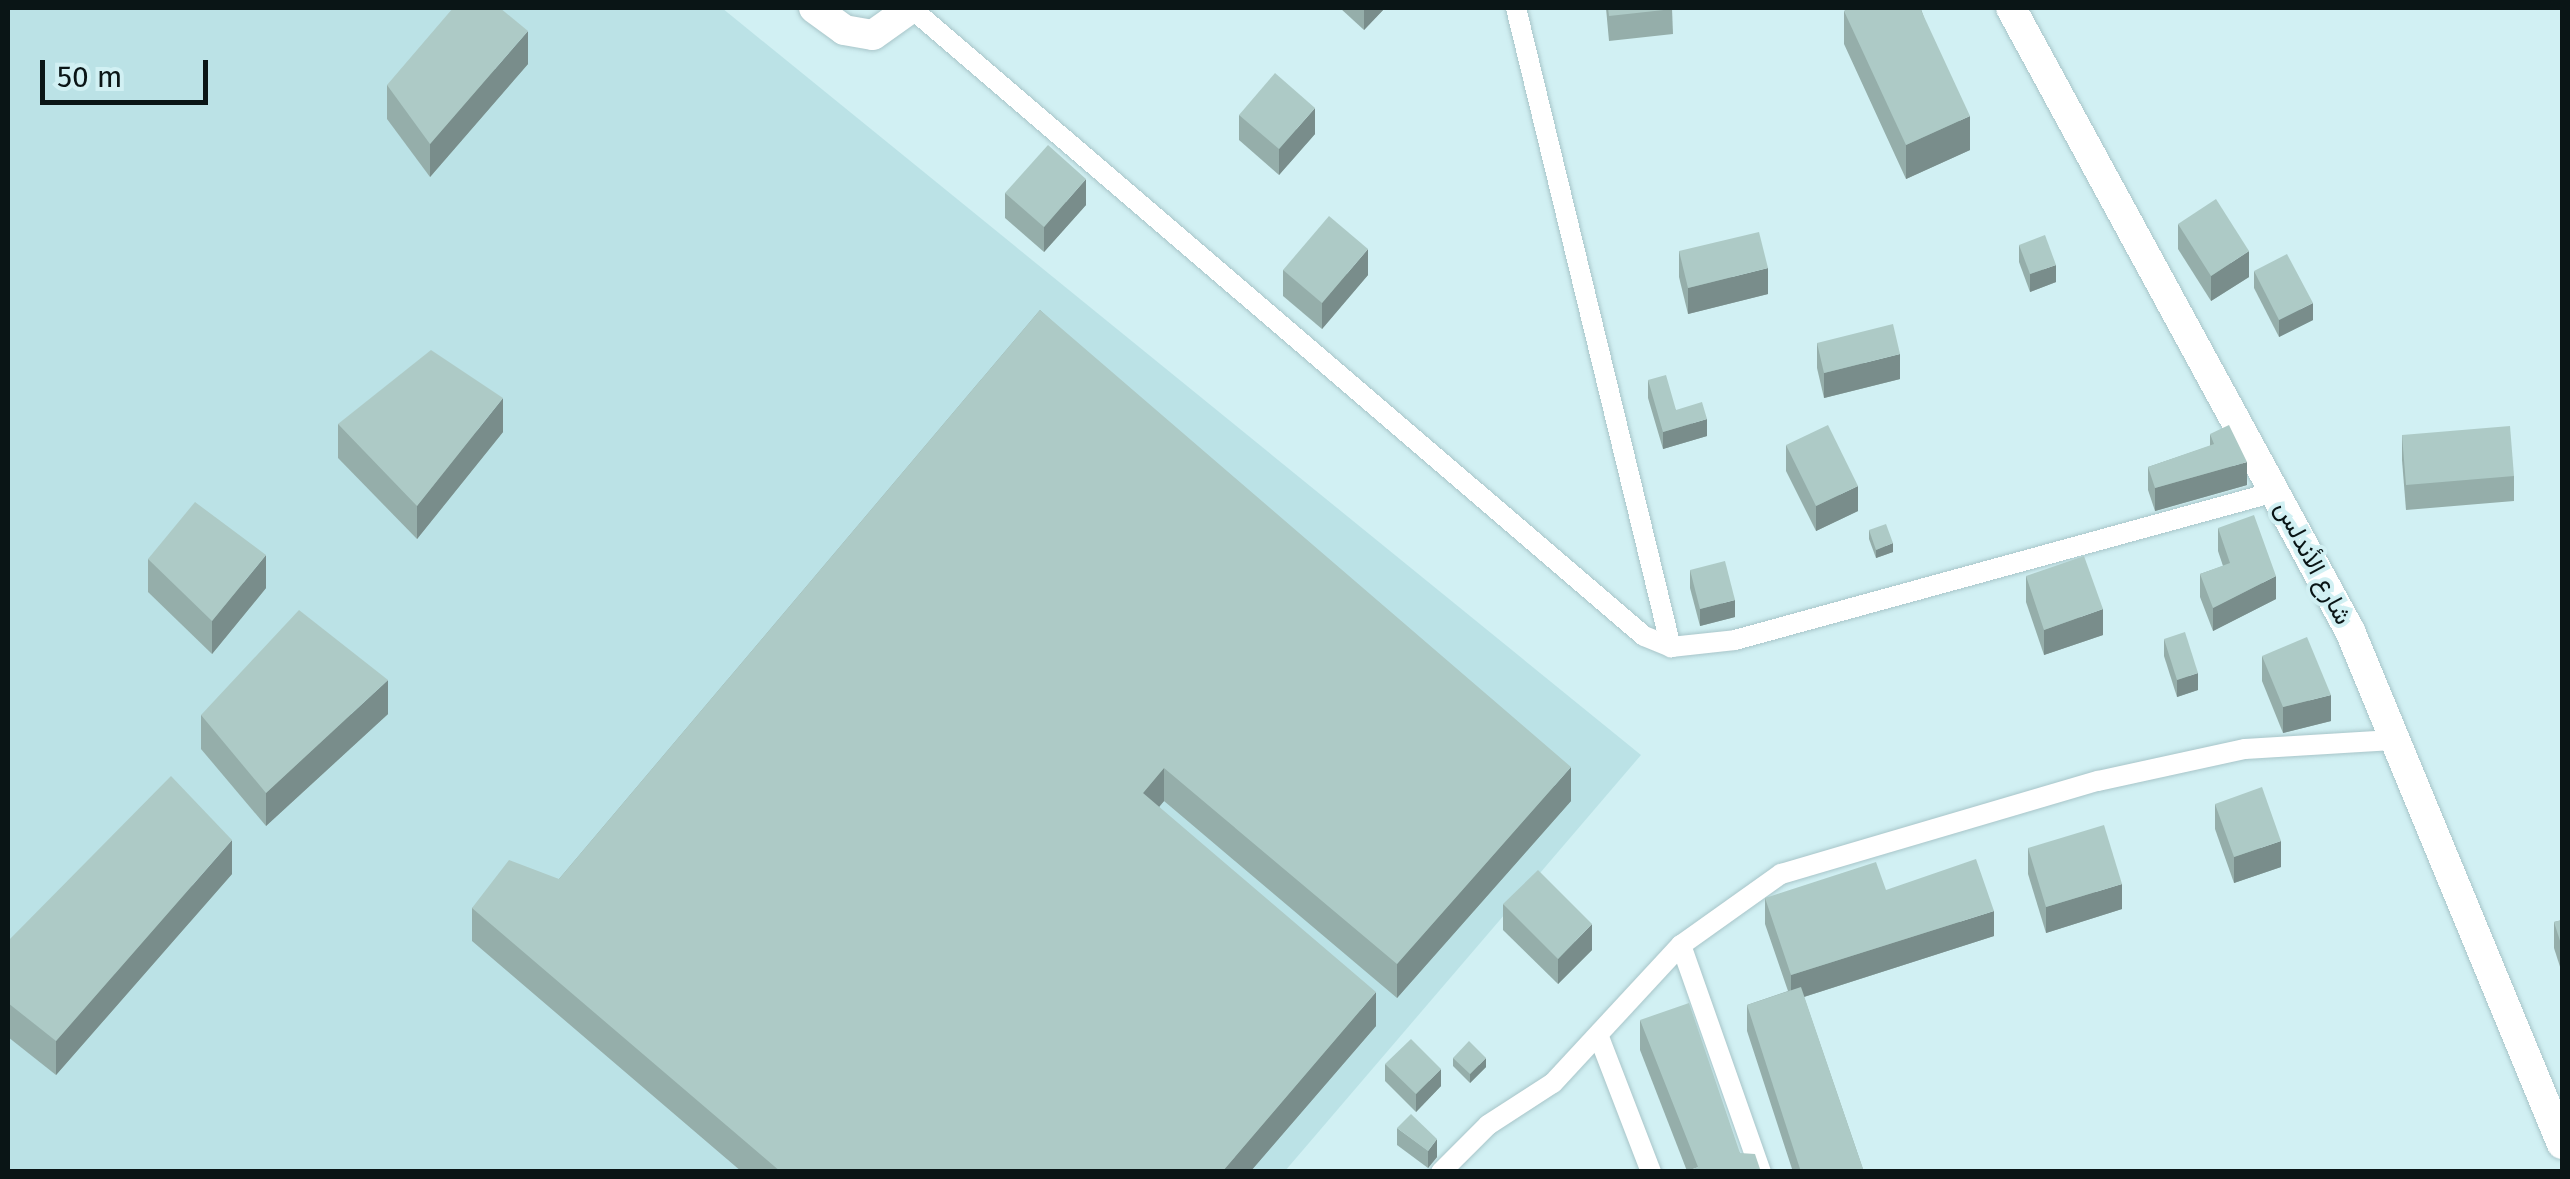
<!DOCTYPE html>
<html>
<head>
<meta charset="utf-8">
<style>
  body { margin:0 }
  #map { position:relative; width:2570px; height:1179px; overflow:hidden; background:#d1f0f3; font-family:"Fira Sans",Vazirmatn,sans-serif }
  div>[style] { position:absolute }
  .built>* { inset:0; background:#bbe2e6 }
  .roads { filter:drop-shadow(0 0 2px #a8c5c9) drop-shadow(0 0 2px #a8c5c9) }
  .minor>* { height:20px; margin:-10px; padding:0 10px; transform-origin:10px; border-radius:10px; background:#fff }
  .secondary>* { height:30px; margin:-15px; padding:0 15px; transform-origin:15px; border-radius:15px; background:#fff }
  .wall>* { inset:0; background:#95aeaa }
  .shaded-wall>* { inset:0; background:#798d8b }
  .building>* { inset:0; background:#adcac6 }
  span { translate:-50% -50%; white-space:nowrap; text-align:center; line-height:1.15; -webkit-text-stroke:8px #d1f0f3; paint-order:stroke }
  .street-label { font-size:25px; color:#0a1516 }
  .frame { position:absolute; inset:0; border:10px solid #0a1516; pointer-events:none }
  .scale { position:absolute; left:40px; top:60px; width:168px; height:45px; box-sizing:border-box; border:5px solid #0a1516; border-top:0; padding-left:12px; font-size:30px; line-height:35px; white-space:nowrap; color:#0a1516; -webkit-text-stroke:8px #d1f0f3; paint-order:stroke }
</style>
</head>
<body>
<div id="map">
  <div class="built">
    <i style="clip-path:polygon(8px 8px,722px 8px,1641px 755px,1285px 1171px,8px 1171px)"></i>
  </div>
  <div class="roads">
    <div class="minor">
      <i style="left:911px;top:8px;width:965px;rotate:40.59deg"></i>
      <i style="left:1644px;top:636px;width:29px;rotate:22deg"></i>
      <i style="left:1671px;top:647px;width:64px;rotate:-6.2deg"></i>
      <i style="left:1735px;top:640px;width:560px;rotate:-15.33deg"></i>
      <i style="left:1516px;top:8px;width:658px;rotate:76.37deg"></i>
      <i style="left:1681px;top:945px;width:241px;rotate:70.6deg"></i>
      <i style="left:1599px;top:1037px;width:145px;rotate:68.9deg"></i>
      <i style="left:1441px;top:1172px;width:66px;rotate:-45deg"></i>
      <i style="left:1488px;top:1125px;width:77px;rotate:-32.9deg"></i>
      <i style="left:1553px;top:1083px;width:188px;rotate:-47.2deg"></i>
      <i style="left:1681px;top:945px;width:123px;rotate:-35.4deg"></i>
      <i style="left:1781px;top:874px;width:330px;rotate:-16.4deg"></i>
      <i style="left:2098px;top:781px;width:150px;rotate:-12.3deg"></i>
      <i style="left:2245px;top:749px;width:148px;rotate:-3.5deg"></i>
    </div>
    <div class="secondary">
      <i style="left:814px;top:8px;width:37px;rotate:36deg"></i>
      <i style="left:844px;top:30px;width:29px;rotate:10deg"></i>
      <i style="left:873px;top:35px;width:47px;rotate:-35.4deg"></i>
      <i style="left:2011px;top:8px;width:709px;rotate:61.45deg"></i>
      <i style="left:2350px;top:631px;width:555px;rotate:67.55deg"></i>
    </div>
  </div>
  <div class="wall">
    <i style="clip-path:polygon(1340px 8px,1385px 8px,1364px 30px)"></i>
    <i style="clip-path:polygon(1606px 8px,1672px 8px,1673px 34px,1609px 41px)"></i>
    <i style="clip-path:polygon(1851px 8px,1927px 8px,1921px 9px,1970px 150px,1906px 179px,1844px 44px,1844px 11px)"></i>
    <i style="clip-path:polygon(528px 64px,430px 177px,387px 119px,387px 85px)"></i>
    <i style="clip-path:polygon(1239px 115px,1315px 134px,1279px 175px,1239px 140px)"></i>
    <i style="clip-path:polygon(1005px 193px,1086px 205px,1044px 252px,1005px 218px)"></i>
    <i style="clip-path:polygon(2178px 224px,2249px 277px,2211px 301px,2178px 249px)"></i>
    <i style="clip-path:polygon(2019px 245px,2056px 282px,2030px 292px,2019px 262px)"></i>
    <i style="clip-path:polygon(1679px 251px,1768px 294px,1688px 314px,1679px 277px)"></i>
    <i style="clip-path:polygon(1283px 270px,1368px 275px,1322px 329px,1283px 296px)"></i>
    <i style="clip-path:polygon(2254px 271px,2313px 320px,2279px 337px,2254px 288px)"></i>
    <i style="clip-path:polygon(1040px 310px,1571px 801px,1397px 998px,1164px 801px,1159px 807px,1376px 1026px,1250px 1172px,742px 1172px,472px 941px,472px 908px,559px 879px)"></i>
    <i style="clip-path:polygon(1817px 343px,1900px 379px,1824px 398px,1817px 368px)"></i>
    <i style="clip-path:polygon(1648px 380px,1676px 410px,1707px 436px,1663px 449px,1648px 398px)"></i>
    <i style="clip-path:polygon(338px 424px,503px 432px,417px 539px,338px 458px)"></i>
    <i style="clip-path:polygon(2210px 434px,2247px 485px,2155px 511px,2148px 490px,2148px 467px,2210px 446px)"></i>
    <i style="clip-path:polygon(2402px 435px,2514px 476px,2514px 501px,2406px 510px,2402px 460px)"></i>
    <i style="clip-path:polygon(1786px 445px,1858px 511px,1816px 531px,1786px 471px)"></i>
    <i style="clip-path:polygon(2218px 528px,2276px 599px,2213px 631px,2200px 597px,2200px 574px,2223px 566px,2218px 551px)"></i>
    <i style="clip-path:polygon(1869px 530px,1893px 552px,1876px 558px,1869px 539px)"></i>
    <i style="clip-path:polygon(148px 559px,266px 588px,212px 654px,148px 592px)"></i>
    <i style="clip-path:polygon(1690px 570px,1735px 617px,1700px 626px,1690px 588px)"></i>
    <i style="clip-path:polygon(2026px 576px,2103px 635px,2044px 655px,2026px 602px)"></i>
    <i style="clip-path:polygon(2164px 639px,2198px 690px,2177px 697px,2164px 656px)"></i>
    <i style="clip-path:polygon(2262px 656px,2331px 721px,2283px 733px,2262px 681px)"></i>
    <i style="clip-path:polygon(388px 714px,266px 826px,201px 749px,201px 715px)"></i>
    <i style="clip-path:polygon(2215px 804px,2281px 867px,2234px 883px,2215px 829px)"></i>
    <i style="clip-path:polygon(2028px 848px,2122px 909px,2046px 933px,2028px 874px)"></i>
    <i style="clip-path:polygon(232px 874px,56px 1075px,8px 1037px,8px 941px)"></i>
    <i style="clip-path:polygon(1886px 890px,1994px 936px,1804px 997px,1864px 1172px,1793px 1172px,1747px 1031px,1747px 1005px,1788px 991px,1765px 924px,1765px 898px)"></i>
    <i style="clip-path:polygon(1503px 904px,1592px 950px,1558px 984px,1503px 930px)"></i>
    <i style="clip-path:polygon(2562px 920px,2562px 973px,2554px 948px,2554px 922px)"></i>
    <i style="clip-path:polygon(1640px 1020px,1740px 1153px,1687px 1171px,1640px 1050px)"></i>
    <i style="clip-path:polygon(1453px 1058px,1486px 1067px,1470px 1083px,1453px 1066px)"></i>
    <i style="clip-path:polygon(1385px 1064px,1441px 1086px,1416px 1112px,1385px 1081px)"></i>
    <i style="clip-path:polygon(1397px 1128px,1437px 1157px,1428px 1168px,1397px 1145px)"></i>
  </div>
  <div class="shaded-wall">
    <i style="clip-path:polygon(1364px 8px,1385px 8px,1364px 30px)"></i>
    <i style="clip-path:polygon(528px 31px,528px 64px,430px 177px,430px 144px)"></i>
    <i style="clip-path:polygon(1315px 108px,1315px 134px,1279px 175px,1279px 149px)"></i>
    <i style="clip-path:polygon(1970px 116px,1970px 150px,1906px 179px,1906px 145px)"></i>
    <i style="clip-path:polygon(1086px 179px,1086px 205px,1044px 252px,1044px 227px)"></i>
    <i style="clip-path:polygon(1368px 249px,1368px 275px,1322px 329px,1322px 303px)"></i>
    <i style="clip-path:polygon(2249px 251px,2249px 277px,2211px 301px,2211px 276px)"></i>
    <i style="clip-path:polygon(2056px 265px,2056px 282px,2030px 292px,2030px 274px)"></i>
    <i style="clip-path:polygon(1768px 268px,1768px 294px,1688px 314px,1688px 288px)"></i>
    <i style="clip-path:polygon(2313px 303px,2313px 320px,2279px 337px,2279px 320px)"></i>
    <i style="clip-path:polygon(1900px 354px,1900px 379px,1824px 398px,1824px 373px)"></i>
    <i style="clip-path:polygon(503px 398px,503px 432px,417px 539px,417px 506px)"></i>
    <i style="clip-path:polygon(1707px 419px,1707px 436px,1663px 449px,1663px 432px)"></i>
    <i style="clip-path:polygon(2247px 462px,2247px 485px,2155px 511px,2155px 488px)"></i>
    <i style="clip-path:polygon(1858px 486px,1858px 511px,1816px 531px,1816px 506px)"></i>
    <i style="clip-path:polygon(1893px 543px,1893px 552px,1876px 558px,1876px 550px)"></i>
    <i style="clip-path:polygon(266px 555px,266px 588px,212px 654px,212px 621px)"></i>
    <i style="clip-path:polygon(2276px 576px,2276px 599px,2213px 631px,2213px 608px)"></i>
    <i style="clip-path:polygon(1735px 600px,1735px 617px,1700px 626px,1700px 609px)"></i>
    <i style="clip-path:polygon(2103px 609px,2103px 635px,2044px 655px,2044px 630px)"></i>
    <i style="clip-path:polygon(2198px 673px,2198px 690px,2177px 697px,2177px 680px)"></i>
    <i style="clip-path:polygon(388px 680px,388px 714px,266px 826px,266px 793px)"></i>
    <i style="clip-path:polygon(2331px 695px,2331px 721px,2283px 733px,2283px 707px)"></i>
    <i style="clip-path:polygon(1571px 767px,1571px 801px,1397px 998px,1397px 964px)"></i>
    <i style="clip-path:polygon(1164px 768px,1164px 801px,1143px 826px,1143px 793px)"></i>
    <i style="clip-path:polygon(232px 840px,232px 874px,56px 1075px,56px 1041px)"></i>
    <i style="clip-path:polygon(2281px 841px,2281px 867px,2234px 883px,2234px 857px)"></i>
    <i style="clip-path:polygon(2122px 884px,2122px 909px,2046px 933px,2046px 907px)"></i>
    <i style="clip-path:polygon(1994px 911px,1994px 936px,1791px 1001px,1791px 975px)"></i>
    <i style="clip-path:polygon(1592px 924px,1592px 950px,1558px 984px,1558px 959px)"></i>
    <i style="clip-path:polygon(1376px 992px,1376px 1026px,1250px 1172px,1222px 1172px)"></i>
    <i style="clip-path:polygon(1486px 1058px,1486px 1067px,1470px 1083px,1470px 1074px)"></i>
    <i style="clip-path:polygon(1441px 1069px,1441px 1086px,1416px 1112px,1416px 1094px)"></i>
    <i style="clip-path:polygon(1437px 1139px,1437px 1157px,1428px 1168px,1428px 1151px)"></i>
  </div>
  <div class="building">
    <i style="clip-path:polygon(453px 8px,500px 8px,528px 31px,430px 144px,387px 85px)"></i>
    <i style="clip-path:polygon(1608px 8px,1672px 8px,1673px 9px,1609px 16px)"></i>
    <i style="clip-path:polygon(1851px 8px,1920px 8px,1970px 116px,1906px 145px,1844px 11px)"></i>
    <i style="clip-path:polygon(1275px 73px,1315px 108px,1279px 149px,1239px 115px)"></i>
    <i style="clip-path:polygon(1048px 145px,1086px 179px,1044px 227px,1005px 193px)"></i>
    <i style="clip-path:polygon(2216px 199px,2249px 251px,2211px 276px,2178px 224px)"></i>
    <i style="clip-path:polygon(1329px 216px,1368px 249px,1322px 303px,1283px 270px)"></i>
    <i style="clip-path:polygon(1759px 232px,1768px 268px,1688px 288px,1679px 251px)"></i>
    <i style="clip-path:polygon(2045px 235px,2056px 265px,2030px 274px,2019px 245px)"></i>
    <i style="clip-path:polygon(2287px 254px,2313px 303px,2279px 320px,2254px 271px)"></i>
    <i style="clip-path:polygon(1040px 310px,1571px 767px,1397px 964px,1164px 768px,1143px 793px,1376px 992px,1222px 1172px,781px 1172px,472px 908px,509px 860px,559px 879px)"></i>
    <i style="clip-path:polygon(1893px 324px,1900px 354px,1824px 373px,1817px 343px)"></i>
    <i style="clip-path:polygon(431px 350px,503px 398px,417px 506px,338px 424px)"></i>
    <i style="clip-path:polygon(1666px 375px,1676px 410px,1702px 402px,1707px 419px,1663px 432px,1648px 380px)"></i>
    <i style="clip-path:polygon(1828px 425px,1858px 486px,1816px 506px,1786px 445px)"></i>
    <i style="clip-path:polygon(2229px 425px,2247px 462px,2155px 488px,2148px 467px,2214px 444px,2210px 434px)"></i>
    <i style="clip-path:polygon(2510px 426px,2514px 476px,2406px 485px,2402px 435px)"></i>
    <i style="clip-path:polygon(195px 502px,266px 555px,212px 621px,148px 559px)"></i>
    <i style="clip-path:polygon(2254px 515px,2276px 576px,2213px 608px,2200px 574px,2230px 563px,2218px 528px)"></i>
    <i style="clip-path:polygon(1886px 524px,1893px 543px,1876px 550px,1869px 530px)"></i>
    <i style="clip-path:polygon(2084px 556px,2103px 609px,2044px 630px,2026px 576px)"></i>
    <i style="clip-path:polygon(1725px 561px,1735px 600px,1700px 609px,1690px 570px)"></i>
    <i style="clip-path:polygon(299px 610px,388px 680px,266px 793px,201px 715px)"></i>
    <i style="clip-path:polygon(2185px 632px,2198px 673px,2177px 680px,2164px 639px)"></i>
    <i style="clip-path:polygon(2307px 637px,2331px 695px,2283px 707px,2262px 656px)"></i>
    <i style="clip-path:polygon(171px 776px,232px 840px,56px 1041px,8px 1003px,8px 941px)"></i>
    <i style="clip-path:polygon(2262px 787px,2281px 841px,2234px 857px,2215px 804px)"></i>
    <i style="clip-path:polygon(2104px 825px,2122px 884px,2046px 907px,2028px 848px)"></i>
    <i style="clip-path:polygon(1976px 859px,1994px 911px,1791px 975px,1765px 898px,1876px 862px,1886px 890px)"></i>
    <i style="clip-path:polygon(1538px 870px,1592px 924px,1558px 959px,1503px 904px)"></i>
    <i style="clip-path:polygon(2562px 920px,2562px 947px,2554px 922px)"></i>
    <i style="clip-path:polygon(1801px 987px,1864px 1172px,1801px 1172px,1747px 1005px)"></i>
    <i style="clip-path:polygon(1689px 1003px,1740px 1153px,1755px 1154px,1761px 1172px,1685px 1172px,1698px 1167px,1640px 1020px)"></i>
    <i style="clip-path:polygon(1411px 1039px,1441px 1069px,1416px 1094px,1385px 1064px)"></i>
    <i style="clip-path:polygon(1469px 1041px,1486px 1058px,1470px 1074px,1453px 1058px)"></i>
    <i style="clip-path:polygon(1411px 1114px,1437px 1139px,1428px 1151px,1397px 1128px)"></i>
  </div>
  <div class="street-label">
    <span style="left:2313px;top:563px;rotate:62deg">شارع الأندلس</span>
  </div>
  <div class="frame"></div>
  <div class="scale">50 m</div>
</div>
</body>
</html>
